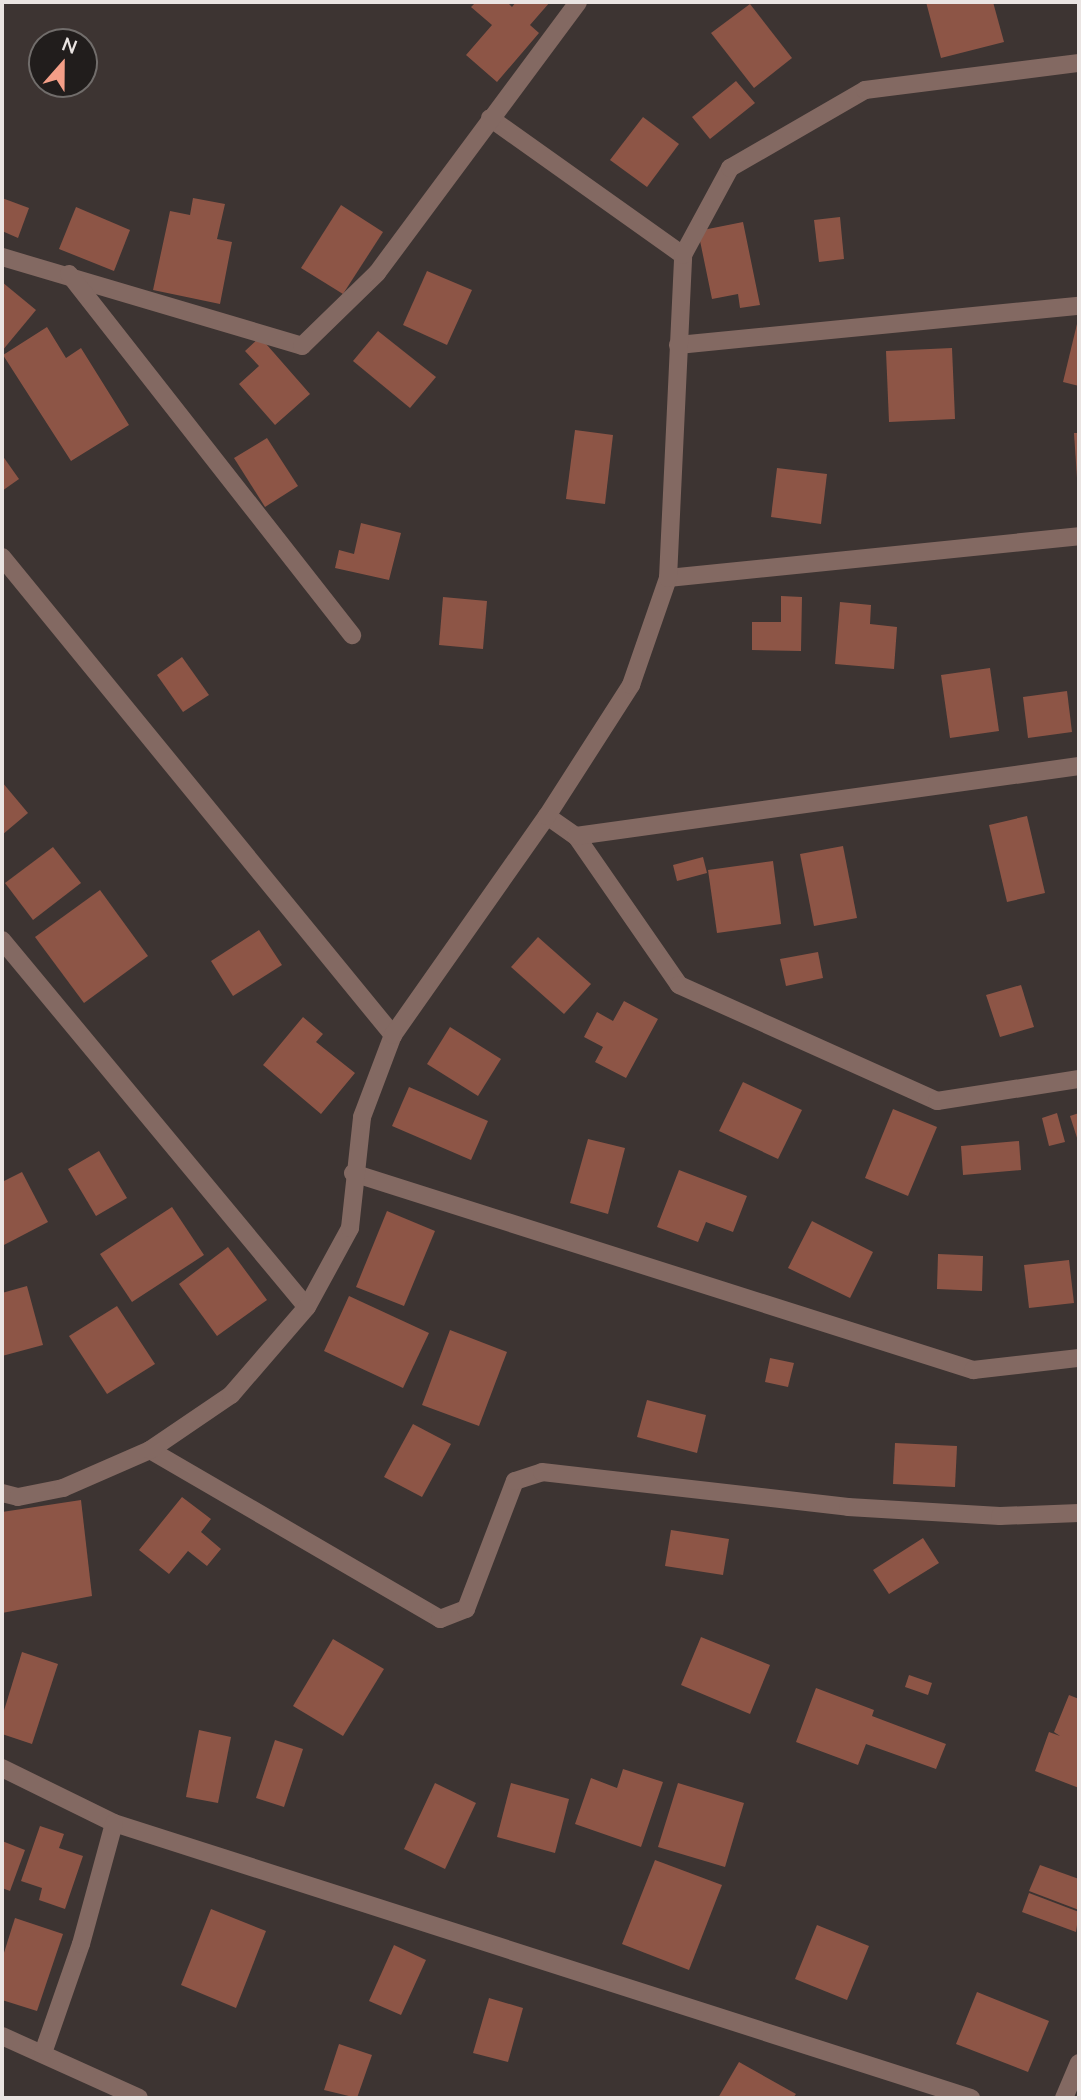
<!DOCTYPE html>
<html>
<head>
<meta charset="utf-8">
<style>
  body { margin:0 }
  #map { position:relative; width:1081px; height:2100px; overflow:hidden; background:#3d3432; font-family:Mulish,sans-serif }
  div>[style] { position:absolute }
  .building>* { inset:0; background:#8d5546 }
  .minor>* { height:18px; margin:-9px; padding:0 9px; transform-origin:9px; border-radius:9px; background:#836962 }
  span { translate:-50% -50%; white-space:nowrap; text-align:center; line-height:1.15; -webkit-text-stroke:5px #211d1c; paint-order:stroke }
  .frame { position:absolute; inset:0; border:4px solid #eae4e2; pointer-events:none }
  .north { position:absolute; left:28px; top:28px; width:70px; height:70px; box-sizing:border-box; background:#211d1c; border:2px solid #716d6b; border-radius:50%; rotate:21deg; font-size:19px; font-weight:700; line-height:28px; text-align:center; color:#eae4e2 }
  .north::after { content:''; display:block; margin:auto; width:24px; height:32px; background:#f49e87; clip-path:polygon(50% 0,100% 100%,50% 72%,0 100%) }
</style>
</head>
<body>
<div id="map">
  <div class="building">
    <i style="clip-path:polygon(476px 2px,507px 2px,512px 7px,516px 2px,550px 2px,530px 25px,539px 33px,497px 82px,466px 55px,492px 25px,471px 7px)"></i>
    <i style="clip-path:polygon(926px 2px,993px 2px,1004px 42px,941px 58px)"></i>
    <i style="clip-path:polygon(750px 4px,792px 58px,754px 88px,711px 33px)"></i>
    <i style="clip-path:polygon(736px 81px,755px 103px,710px 139px,692px 117px)"></i>
    <i style="clip-path:polygon(643px 117px,679px 144px,647px 187px,610px 160px)"></i>
    <i style="clip-path:polygon(2px 198px,29px 208px,18px 238px,2px 231px)"></i>
    <i style="clip-path:polygon(193px 198px,225px 204px,217px 239px,232px 242px,220px 304px,153px 290px,170px 211px,190px 215px)"></i>
    <i style="clip-path:polygon(341px 205px,383px 232px,343px 294px,301px 268px)"></i>
    <i style="clip-path:polygon(76px 207px,130px 230px,114px 271px,59px 249px)"></i>
    <i style="clip-path:polygon(840px 217px,844px 259px,819px 262px,814px 220px)"></i>
    <i style="clip-path:polygon(743px 222px,760px 305px,740px 308px,738px 294px,712px 299px,698px 231px)"></i>
    <i style="clip-path:polygon(427px 271px,472px 290px,447px 345px,403px 325px)"></i>
    <i style="clip-path:polygon(2px 282px,36px 310px,2px 351px)"></i>
    <i style="clip-path:polygon(1077px 324px,1079px 325px,1079px 386px,1063px 382px)"></i>
    <i style="clip-path:polygon(47px 327px,66px 358px,81px 348px,129px 425px,71px 461px,3px 355px)"></i>
    <i style="clip-path:polygon(378px 331px,436px 377px,410px 408px,353px 361px)"></i>
    <i style="clip-path:polygon(260px 337px,310px 394px,275px 425px,239px 384px,259px 366px,245px 351px)"></i>
    <i style="clip-path:polygon(952px 348px,955px 419px,889px 422px,886px 351px)"></i>
    <i style="clip-path:polygon(575px 430px,613px 435px,605px 504px,566px 499px)"></i>
    <i style="clip-path:polygon(1074px 433px,1079px 433px,1079px 478px,1077px 478px)"></i>
    <i style="clip-path:polygon(267px 438px,298px 486px,265px 507px,234px 458px)"></i>
    <i style="clip-path:polygon(2px 455px,19px 479px,2px 491px)"></i>
    <i style="clip-path:polygon(777px 468px,827px 474px,821px 524px,771px 517px)"></i>
    <i style="clip-path:polygon(361px 523px,401px 533px,389px 580px,335px 568px,339px 550px,354px 554px)"></i>
    <i style="clip-path:polygon(781px 596px,802px 597px,801px 651px,752px 650px,752px 622px,781px 622px)"></i>
    <i style="clip-path:polygon(443px 597px,487px 601px,483px 649px,439px 645px)"></i>
    <i style="clip-path:polygon(840px 602px,871px 605px,870px 624px,897px 627px,894px 669px,835px 664px)"></i>
    <i style="clip-path:polygon(182px 657px,209px 695px,183px 712px,157px 675px)"></i>
    <i style="clip-path:polygon(990px 668px,999px 731px,950px 738px,941px 675px)"></i>
    <i style="clip-path:polygon(1067px 691px,1072px 732px,1028px 738px,1023px 697px)"></i>
    <i style="clip-path:polygon(2px 782px,28px 813px,2px 835px)"></i>
    <i style="clip-path:polygon(1027px 816px,1045px 893px,1007px 902px,989px 825px)"></i>
    <i style="clip-path:polygon(843px 846px,857px 918px,814px 926px,800px 854px)"></i>
    <i style="clip-path:polygon(53px 847px,81px 883px,33px 920px,5px 883px)"></i>
    <i style="clip-path:polygon(703px 857px,707px 873px,677px 881px,673px 865px)"></i>
    <i style="clip-path:polygon(773px 861px,781px 924px,717px 933px,708px 870px)"></i>
    <i style="clip-path:polygon(100px 890px,148px 956px,84px 1003px,35px 937px)"></i>
    <i style="clip-path:polygon(259px 930px,282px 965px,233px 996px,211px 961px)"></i>
    <i style="clip-path:polygon(538px 937px,591px 984px,564px 1014px,511px 967px)"></i>
    <i style="clip-path:polygon(818px 952px,823px 978px,786px 986px,780px 959px)"></i>
    <i style="clip-path:polygon(1021px 985px,1034px 1027px,1000px 1037px,986px 995px)"></i>
    <i style="clip-path:polygon(624px 1001px,658px 1019px,626px 1078px,595px 1062px,603px 1047px,584px 1037px,597px 1012px,613px 1021px)"></i>
    <i style="clip-path:polygon(303px 1017px,323px 1034px,316px 1042px,355px 1073px,321px 1114px,263px 1065px)"></i>
    <i style="clip-path:polygon(450px 1027px,501px 1059px,478px 1096px,427px 1064px)"></i>
    <i style="clip-path:polygon(743px 1082px,802px 1110px,778px 1159px,719px 1131px)"></i>
    <i style="clip-path:polygon(409px 1087px,488px 1121px,471px 1160px,392px 1126px)"></i>
    <i style="clip-path:polygon(893px 1109px,937px 1127px,908px 1196px,865px 1178px)"></i>
    <i style="clip-path:polygon(1057px 1113px,1065px 1142px,1049px 1146px,1042px 1118px)"></i>
    <i style="clip-path:polygon(1079px 1113px,1079px 1144px,1070px 1116px)"></i>
    <i style="clip-path:polygon(588px 1139px,625px 1148px,608px 1214px,570px 1203px)"></i>
    <i style="clip-path:polygon(1019px 1141px,1021px 1170px,963px 1175px,961px 1146px)"></i>
    <i style="clip-path:polygon(99px 1151px,127px 1198px,96px 1216px,68px 1169px)"></i>
    <i style="clip-path:polygon(679px 1170px,747px 1196px,733px 1232px,706px 1222px,698px 1242px,657px 1227px)"></i>
    <i style="clip-path:polygon(22px 1172px,48px 1222px,2px 1246px,2px 1182px)"></i>
    <i style="clip-path:polygon(172px 1207px,204px 1255px,132px 1302px,100px 1254px)"></i>
    <i style="clip-path:polygon(387px 1211px,435px 1231px,404px 1306px,356px 1287px)"></i>
    <i style="clip-path:polygon(812px 1221px,873px 1252px,850px 1298px,788px 1268px)"></i>
    <i style="clip-path:polygon(228px 1247px,267px 1300px,217px 1336px,179px 1284px)"></i>
    <i style="clip-path:polygon(938px 1254px,983px 1256px,982px 1291px,937px 1289px)"></i>
    <i style="clip-path:polygon(1069px 1260px,1074px 1303px,1029px 1308px,1024px 1265px)"></i>
    <i style="clip-path:polygon(27px 1286px,43px 1345px,2px 1356px,2px 1293px)"></i>
    <i style="clip-path:polygon(349px 1296px,429px 1333px,403px 1388px,324px 1351px)"></i>
    <i style="clip-path:polygon(117px 1306px,155px 1364px,107px 1394px,69px 1336px)"></i>
    <i style="clip-path:polygon(450px 1330px,507px 1352px,479px 1426px,422px 1405px)"></i>
    <i style="clip-path:polygon(770px 1358px,794px 1363px,788px 1387px,765px 1382px)"></i>
    <i style="clip-path:polygon(647px 1400px,706px 1415px,697px 1453px,637px 1437px)"></i>
    <i style="clip-path:polygon(413px 1424px,451px 1444px,422px 1497px,384px 1477px)"></i>
    <i style="clip-path:polygon(895px 1443px,957px 1446px,955px 1487px,893px 1484px)"></i>
    <i style="clip-path:polygon(182px 1497px,211px 1519px,201px 1532px,221px 1549px,207px 1566px,188px 1551px,169px 1574px,139px 1550px)"></i>
    <i style="clip-path:polygon(81px 1500px,92px 1596px,2px 1613px,2px 1512px)"></i>
    <i style="clip-path:polygon(671px 1530px,729px 1539px,723px 1575px,665px 1566px)"></i>
    <i style="clip-path:polygon(923px 1538px,939px 1563px,889px 1594px,873px 1570px)"></i>
    <i style="clip-path:polygon(701px 1637px,770px 1665px,750px 1714px,681px 1685px)"></i>
    <i style="clip-path:polygon(333px 1639px,384px 1669px,343px 1736px,293px 1706px)"></i>
    <i style="clip-path:polygon(22px 1652px,58px 1664px,32px 1744px,2px 1734px,2px 1717px)"></i>
    <i style="clip-path:polygon(909px 1675px,932px 1683px,928px 1695px,905px 1687px)"></i>
    <i style="clip-path:polygon(816px 1688px,874px 1710px,872px 1716px,946px 1744px,936px 1769px,866px 1744px,858px 1765px,796px 1742px)"></i>
    <i style="clip-path:polygon(1069px 1695px,1079px 1699px,1079px 1788px,1035px 1771px,1049px 1732px,1060px 1736px,1054px 1732px)"></i>
    <i style="clip-path:polygon(199px 1730px,231px 1737px,218px 1803px,186px 1797px)"></i>
    <i style="clip-path:polygon(275px 1740px,303px 1749px,284px 1807px,256px 1798px)"></i>
    <i style="clip-path:polygon(623px 1769px,663px 1782px,641px 1847px,575px 1824px,591px 1778px,617px 1788px)"></i>
    <i style="clip-path:polygon(435px 1783px,476px 1803px,445px 1869px,404px 1849px)"></i>
    <i style="clip-path:polygon(511px 1783px,569px 1799px,555px 1853px,497px 1837px)"></i>
    <i style="clip-path:polygon(678px 1783px,744px 1803px,725px 1867px,658px 1847px)"></i>
    <i style="clip-path:polygon(40px 1826px,64px 1834px,59px 1848px,83px 1856px,65px 1909px,39px 1900px,42px 1888px,21px 1881px)"></i>
    <i style="clip-path:polygon(2px 1841px,25px 1850px,10px 1891px,2px 1888px)"></i>
    <i style="clip-path:polygon(655px 1860px,722px 1885px,689px 1970px,622px 1944px)"></i>
    <i style="clip-path:polygon(1040px 1865px,1079px 1879px,1079px 1910px,1029px 1891px)"></i>
    <i style="clip-path:polygon(1029px 1893px,1079px 1912px,1076px 1932px,1022px 1912px)"></i>
    <i style="clip-path:polygon(211px 1909px,266px 1931px,236px 2008px,181px 1985px)"></i>
    <i style="clip-path:polygon(15px 1918px,63px 1934px,37px 2011px,2px 2000px,2px 1959px)"></i>
    <i style="clip-path:polygon(817px 1925px,869px 1946px,847px 2000px,795px 1979px)"></i>
    <i style="clip-path:polygon(394px 1945px,426px 1960px,401px 2015px,369px 2001px)"></i>
    <i style="clip-path:polygon(977px 1992px,1049px 2021px,1028px 2072px,956px 2044px)"></i>
    <i style="clip-path:polygon(489px 1998px,523px 2008px,508px 2062px,473px 2053px)"></i>
    <i style="clip-path:polygon(339px 2044px,372px 2055px,357px 2098px,324px 2090px)"></i>
    <i style="clip-path:polygon(739px 2062px,796px 2094px,793px 2098px,718px 2098px)"></i>
  </div>
  <div class="minor">
    <i style="left:490px;top:118px;width:237px;rotate:35.4deg"></i>
    <i style="left:2px;top:257px;width:313px;rotate:16.5deg"></i>
    <i style="left:302px;top:346px;width:105px;rotate:-44.2deg"></i>
    <i style="left:377px;top:273px;width:337px;rotate:-53.4deg"></i>
    <i style="left:69px;top:274px;width:459px;rotate:51.9deg"></i>
    <i style="left:678px;top:345px;width:403px;rotate:-5.6deg"></i>
    <i style="left:2px;top:557px;width:618px;rotate:50.72deg"></i>
    <i style="left:668px;top:578px;width:413px;rotate:-5.8deg"></i>
    <i style="left:547px;top:816px;width:35px;rotate:35deg"></i>
    <i style="left:576px;top:836px;width:181px;rotate:55.3deg"></i>
    <i style="left:679px;top:985px;width:283px;rotate:24.2deg"></i>
    <i style="left:937px;top:1101px;width:144px;rotate:-8.8deg"></i>
    <i style="left:576px;top:836px;width:508px;rotate:-7.92deg"></i>
    <i style="left:2px;top:940px;width:477px;rotate:50.3deg"></i>
    <i style="left:353px;top:1173px;width:651px;rotate:17.63deg"></i>
    <i style="left:973px;top:1370px;width:107px;rotate:-6.5deg"></i>
    <i style="left:150px;top:1450px;width:336px;rotate:30.2deg"></i>
    <i style="left:440px;top:1619px;width:28px;rotate:-21deg"></i>
    <i style="left:466px;top:1609px;width:137px;rotate:-69.1deg"></i>
    <i style="left:515px;top:1481px;width:28px;rotate:-18deg"></i>
    <i style="left:542px;top:1472px;width:308px;rotate:6.5deg"></i>
    <i style="left:848px;top:1507px;width:152px;rotate:3.4deg"></i>
    <i style="left:1000px;top:1516px;width:79px;rotate:-2.2deg"></i>
    <i style="left:2px;top:1493px;width:16px;rotate:14deg"></i>
    <i style="left:18px;top:1497px;width:46px;rotate:-11.3deg"></i>
    <i style="left:63px;top:1488px;width:95px;rotate:-23.6deg"></i>
    <i style="left:150px;top:1450px;width:98px;rotate:-34.2deg"></i>
    <i style="left:231px;top:1395px;width:116px;rotate:-49.2deg"></i>
    <i style="left:307px;top:1307px;width:90px;rotate:-61.4deg"></i>
    <i style="left:350px;top:1228px;width:112px;rotate:-83.8deg"></i>
    <i style="left:362px;top:1117px;width:88px;rotate:-69.3deg"></i>
    <i style="left:393px;top:1035px;width:268px;rotate:-54.9deg"></i>
    <i style="left:547px;top:816px;width:156px;rotate:-57.3deg"></i>
    <i style="left:631px;top:685px;width:113px;rotate:-70.9deg"></i>
    <i style="left:668px;top:578px;width:323px;rotate:-87.3deg"></i>
    <i style="left:683px;top:255px;width:99px;rotate:-61.6deg"></i>
    <i style="left:730px;top:168px;width:156px;rotate:-30deg"></i>
    <i style="left:865px;top:90px;width:216px;rotate:-7.2deg"></i>
    <i style="left:2px;top:1768px;width:125px;rotate:26.2deg"></i>
    <i style="left:114px;top:1823px;width:900px;rotate:17.79deg"></i>
    <i style="left:2px;top:2036px;width:150px;rotate:24.3deg"></i>
    <i style="left:43px;top:2053px;width:115px;rotate:-70.8deg"></i>
    <i style="left:81px;top:1944px;width:125px;rotate:-74.7deg"></i>
    <i style="left:1064px;top:2098px;width:38px;rotate:-67deg"></i>
  </div>
  <div class="frame"></div>
  <div class="north">N</div>
</div>
</body>
</html>
